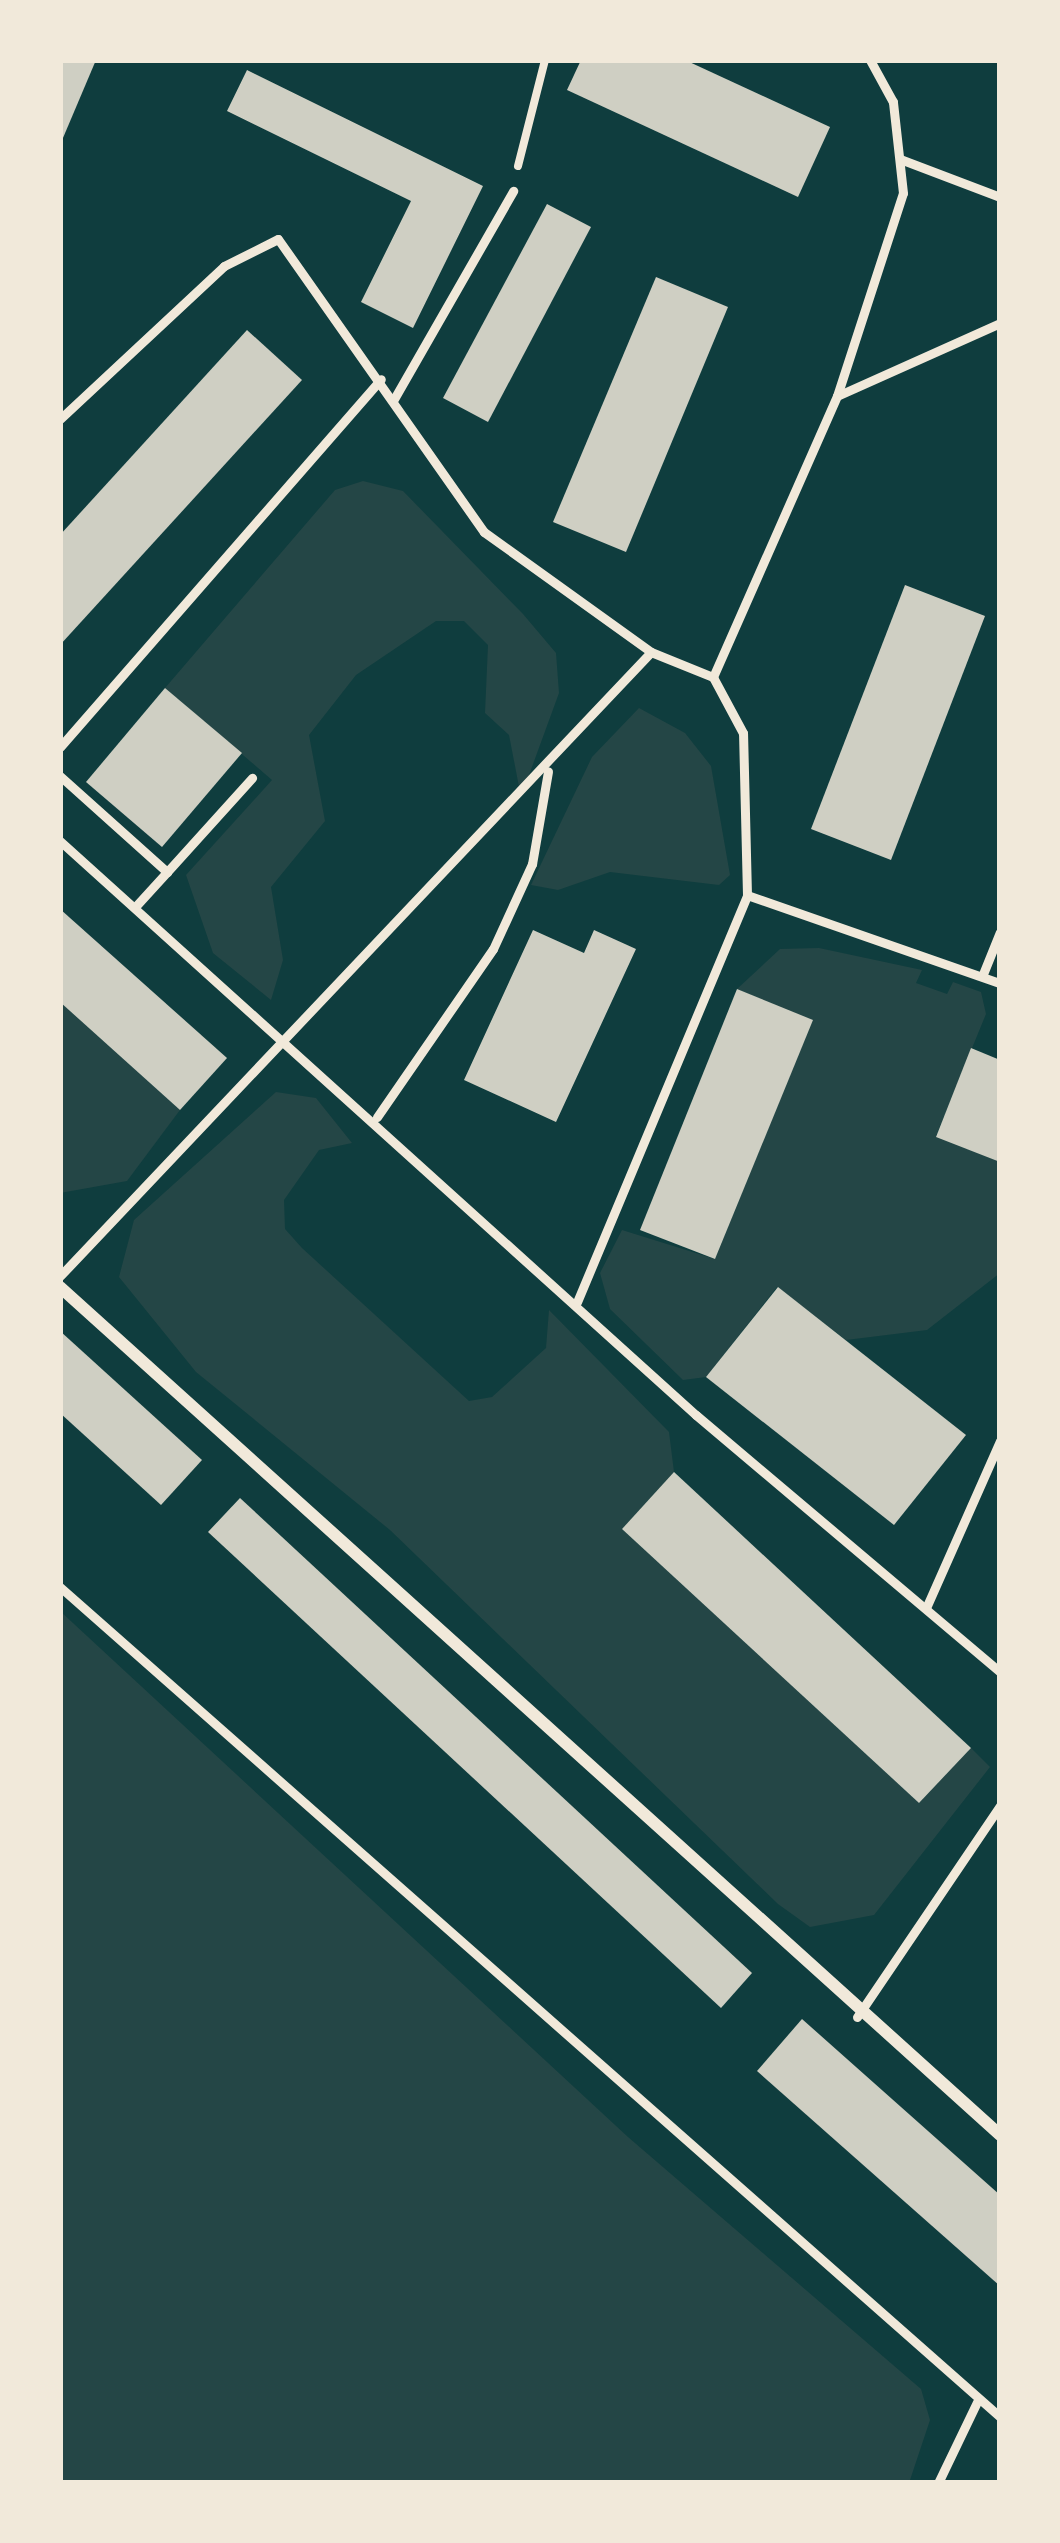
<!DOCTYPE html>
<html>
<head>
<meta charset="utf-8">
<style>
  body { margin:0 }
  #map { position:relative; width:1060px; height:2543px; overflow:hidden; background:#0f3d3e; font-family:"Playfair Display",serif }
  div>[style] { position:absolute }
  .green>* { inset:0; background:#244646 }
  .building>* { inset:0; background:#cfcfc3 }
  .path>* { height:8px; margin:-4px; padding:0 4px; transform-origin:4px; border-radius:4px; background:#f1e9da }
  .service>* { height:9px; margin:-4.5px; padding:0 4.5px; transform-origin:4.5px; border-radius:4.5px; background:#f1e9da }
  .minor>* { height:12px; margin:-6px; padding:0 6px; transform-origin:6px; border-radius:6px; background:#f1e9da }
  span { translate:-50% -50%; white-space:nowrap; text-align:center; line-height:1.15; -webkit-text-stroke:10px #f1e9da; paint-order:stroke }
  .frame { position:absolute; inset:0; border:63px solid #f1e9da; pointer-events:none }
</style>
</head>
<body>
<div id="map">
  <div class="green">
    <i style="clip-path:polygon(363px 481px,403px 491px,523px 614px,556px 653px,559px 693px,521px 797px,509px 735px,485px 713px,488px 645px,464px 621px,436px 621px,356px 675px,309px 735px,325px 821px,271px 887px,283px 960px,271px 1000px,213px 953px,186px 875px,272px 780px,165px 688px,335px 490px)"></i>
    <i style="clip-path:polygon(639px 708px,685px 733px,711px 766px,730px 875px,719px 885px,610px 872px,558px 890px,531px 885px,592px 757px)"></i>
    <i style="clip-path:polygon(819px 948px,922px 970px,916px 983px,947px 994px,953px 982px,981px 992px,986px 1014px,936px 1136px,1000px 1162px,1000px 1273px,927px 1330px,846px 1340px,777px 1287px,706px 1377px,683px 1380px,610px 1309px,600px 1273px,622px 1230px,715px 1259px,812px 1021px,737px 989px,780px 949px)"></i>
    <i style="clip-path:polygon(60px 1002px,180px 1110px,127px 1181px,60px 1193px)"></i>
    <i style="clip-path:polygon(276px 1092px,316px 1098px,352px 1143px,319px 1150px,284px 1200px,285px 1229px,302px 1248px,469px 1401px,492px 1397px,546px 1348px,549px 1310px,669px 1432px,674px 1472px,622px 1529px,919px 1803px,971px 1748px,990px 1767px,874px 1915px,810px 1927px,778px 1904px,390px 1530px,196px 1372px,119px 1277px,134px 1220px)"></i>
    <i style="clip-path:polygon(60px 1611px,628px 2137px,921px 2389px,930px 2420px,909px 2483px,60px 2483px)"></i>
  </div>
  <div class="building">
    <i style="clip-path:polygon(60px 60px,96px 60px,60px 145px)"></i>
    <i style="clip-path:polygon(581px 60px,685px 60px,830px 127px,798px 197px,567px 90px)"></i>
    <i style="clip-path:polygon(247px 70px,483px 186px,413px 328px,361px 302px,411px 201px,227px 111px)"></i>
    <i style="clip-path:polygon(547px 204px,591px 227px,488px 422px,443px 398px)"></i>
    <i style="clip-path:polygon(656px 277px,728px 307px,626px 552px,553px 522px)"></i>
    <i style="clip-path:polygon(247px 330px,302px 380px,60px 645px,60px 535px)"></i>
    <i style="clip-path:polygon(905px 585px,985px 616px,891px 860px,811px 829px)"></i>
    <i style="clip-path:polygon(165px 688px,242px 753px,162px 847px,86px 782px)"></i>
    <i style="clip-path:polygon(60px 909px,227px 1058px,180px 1110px,60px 1002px)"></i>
    <i style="clip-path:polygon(533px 930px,584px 953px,594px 930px,636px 949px,556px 1122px,464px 1080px)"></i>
    <i style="clip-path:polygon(737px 989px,813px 1020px,715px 1259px,640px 1230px)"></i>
    <i style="clip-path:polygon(971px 1048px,1000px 1060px,1000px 1162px,936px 1137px)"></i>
    <i style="clip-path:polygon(778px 1287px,966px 1435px,894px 1525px,706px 1377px)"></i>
    <i style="clip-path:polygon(60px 1331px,202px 1460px,161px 1505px,60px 1413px)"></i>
    <i style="clip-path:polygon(674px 1472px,971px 1748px,919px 1803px,622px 1529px)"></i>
    <i style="clip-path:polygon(240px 1498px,752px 1973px,721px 2008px,208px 1532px)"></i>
    <i style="clip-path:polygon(802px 2019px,1000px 2195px,1000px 2286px,757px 2071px)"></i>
  </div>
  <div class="path">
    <i style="left:518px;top:166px;width:109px;rotate:-75.7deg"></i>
  </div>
  <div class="service">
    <i style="left:900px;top:159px;width:107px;rotate:20.8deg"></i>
    <i style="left:837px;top:396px;width:179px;rotate:-24.1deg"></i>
    <i style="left:394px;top:399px;width:240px;rotate:-60.2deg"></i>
    <i style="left:60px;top:419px;width:224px;rotate:-43deg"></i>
    <i style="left:224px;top:266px;width:60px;rotate:-26.6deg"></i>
    <i style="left:278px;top:239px;width:358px;rotate:54.9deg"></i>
    <i style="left:484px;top:532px;width:206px;rotate:35.7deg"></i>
    <i style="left:651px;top:652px;width:67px;rotate:22deg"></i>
    <i style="left:713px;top:677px;width:307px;rotate:-66.2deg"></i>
    <i style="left:837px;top:396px;width:213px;rotate:-72deg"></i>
    <i style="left:903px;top:193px;width:92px;rotate:-96.3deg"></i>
    <i style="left:893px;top:102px;width:48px;rotate:-118.7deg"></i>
    <i style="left:60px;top:747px;width:488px;rotate:-48.9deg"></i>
    <i style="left:60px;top:776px;width:144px;rotate:41.9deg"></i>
    <i style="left:167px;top:872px;width:127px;rotate:-47.9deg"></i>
    <i style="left:60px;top:841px;width:857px;rotate:42.07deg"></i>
    <i style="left:696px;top:1415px;width:398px;rotate:40.2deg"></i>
    <i style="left:747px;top:895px;width:268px;rotate:19.2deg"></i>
    <i style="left:135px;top:907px;width:47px;rotate:-47.6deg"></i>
    <i style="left:983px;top:974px;width:45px;rotate:-68deg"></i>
    <i style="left:377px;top:1117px;width:204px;rotate:-55.4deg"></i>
    <i style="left:493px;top:949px;width:94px;rotate:-65.4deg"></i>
    <i style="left:532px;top:864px;width:94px;rotate:-80.2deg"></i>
    <i style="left:60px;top:1276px;width:859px;rotate:-46.56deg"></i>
    <i style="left:577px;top:1302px;width:441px;rotate:-67.3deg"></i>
    <i style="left:747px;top:895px;width:162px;rotate:-91.4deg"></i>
    <i style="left:743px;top:733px;width:64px;rotate:-118.2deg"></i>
    <i style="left:60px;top:1587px;width:1254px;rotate:41.44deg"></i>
    <i style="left:926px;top:1608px;width:183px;rotate:-66.1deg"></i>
    <i style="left:857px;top:2017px;width:255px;rotate:-55.9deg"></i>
    <i style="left:938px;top:2483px;width:90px;rotate:-64.3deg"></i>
  </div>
  <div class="minor">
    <i style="left:60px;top:1287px;width:1266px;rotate:42.05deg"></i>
  </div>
  <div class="frame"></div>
</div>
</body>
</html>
